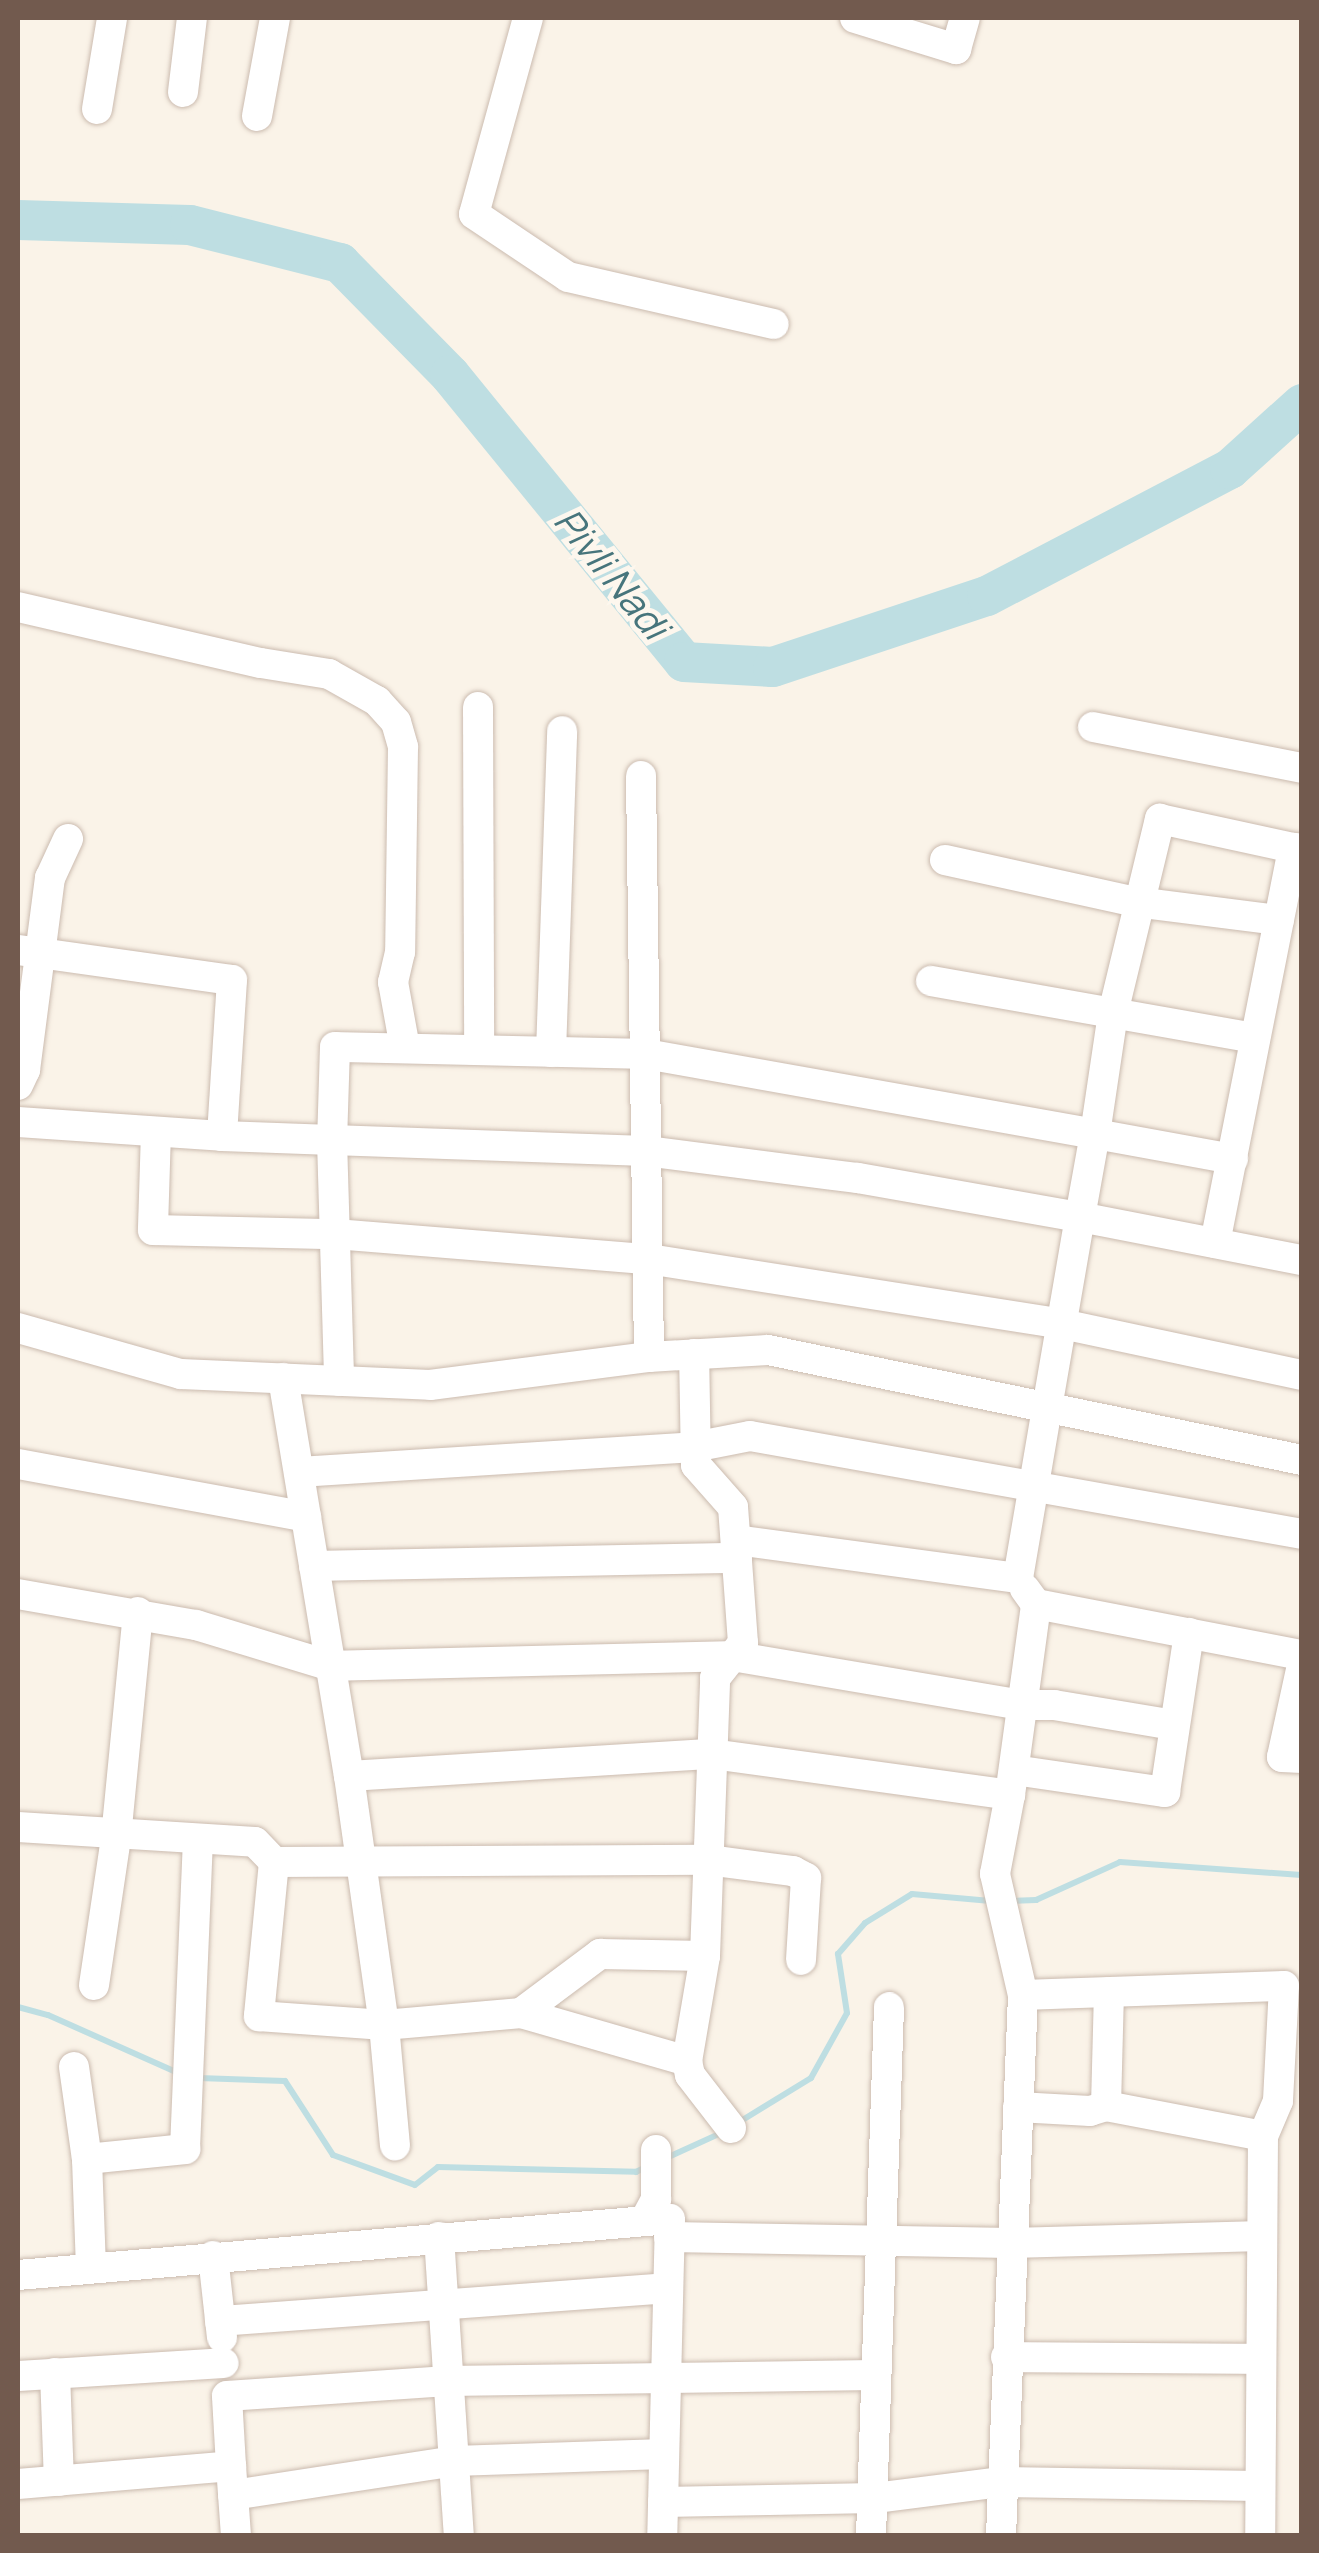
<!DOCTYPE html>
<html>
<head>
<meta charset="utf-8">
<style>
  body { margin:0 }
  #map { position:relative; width:1319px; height:2553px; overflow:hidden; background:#faf3e8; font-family:Manrope,sans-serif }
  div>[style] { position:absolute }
  .stream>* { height:6px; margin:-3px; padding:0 3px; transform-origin:3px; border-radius:3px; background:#bedee2 }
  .river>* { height:40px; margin:-20px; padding:0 20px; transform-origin:20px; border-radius:20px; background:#bedee2 }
  .roads { filter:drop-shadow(0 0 2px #cbbbaf) drop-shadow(0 0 2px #cbbbaf) }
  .minor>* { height:30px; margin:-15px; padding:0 15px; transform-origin:15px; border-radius:15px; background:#fff }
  span { translate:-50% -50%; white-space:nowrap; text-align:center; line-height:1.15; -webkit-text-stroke:10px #fdf7ee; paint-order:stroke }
  .water-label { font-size:38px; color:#47757c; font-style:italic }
  .frame { position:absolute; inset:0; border:20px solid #725a4e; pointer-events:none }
</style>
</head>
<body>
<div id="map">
  <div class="stream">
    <i style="left:1009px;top:1901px;width:27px;rotate:-2deg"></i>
    <i style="left:1036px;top:1900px;width:92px;rotate:-24.3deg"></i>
    <i style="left:1120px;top:1862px;width:182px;rotate:4.1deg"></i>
    <i style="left:18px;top:2007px;width:31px;rotate:15deg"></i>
    <i style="left:48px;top:2015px;width:142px;rotate:24deg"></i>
    <i style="left:199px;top:2078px;width:86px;rotate:2deg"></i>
    <i style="left:285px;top:2081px;width:88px;rotate:57deg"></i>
    <i style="left:333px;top:2155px;width:87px;rotate:20.1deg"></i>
    <i style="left:415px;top:2185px;width:29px;rotate:-38deg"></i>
    <i style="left:438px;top:2167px;width:198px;rotate:1.4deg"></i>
    <i style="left:636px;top:2172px;width:13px;rotate:-27deg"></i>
    <i style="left:736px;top:2124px;width:88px;rotate:-31.5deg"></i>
    <i style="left:811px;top:2078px;width:74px;rotate:-61deg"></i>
    <i style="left:847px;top:2013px;width:60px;rotate:-98.7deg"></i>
    <i style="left:838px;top:1954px;width:41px;rotate:-48.9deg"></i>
    <i style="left:865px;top:1923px;width:55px;rotate:-31.7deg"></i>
    <i style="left:912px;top:1894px;width:79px;rotate:5.1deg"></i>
    <i style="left:664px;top:2159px;width:63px;rotate:-24.5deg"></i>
  </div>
  <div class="river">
    <i style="left:18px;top:220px;width:172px;rotate:1.7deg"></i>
    <i style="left:190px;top:225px;width:155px;rotate:14.2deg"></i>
    <i style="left:340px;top:263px;width:157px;rotate:45.5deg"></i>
    <i style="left:450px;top:375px;width:370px;rotate:50.8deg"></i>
    <i style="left:684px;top:662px;width:89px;rotate:3.2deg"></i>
    <i style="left:773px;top:667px;width:225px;rotate:-18.4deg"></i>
    <i style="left:987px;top:596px;width:274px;rotate:-27.6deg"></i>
    <i style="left:1230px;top:469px;width:97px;rotate:-42.1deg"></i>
  </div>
  <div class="roads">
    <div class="minor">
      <i style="left:528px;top:18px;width:203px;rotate:105.4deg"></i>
      <i style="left:474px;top:214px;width:113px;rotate:33.8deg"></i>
      <i style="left:568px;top:277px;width:211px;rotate:12.9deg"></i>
      <i style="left:855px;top:18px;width:106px;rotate:17.1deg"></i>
      <i style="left:956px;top:49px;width:32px;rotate:-74deg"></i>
      <i style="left:183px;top:92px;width:75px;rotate:-83.1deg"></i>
      <i style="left:97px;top:109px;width:92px;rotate:-80.6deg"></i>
      <i style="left:257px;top:116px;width:100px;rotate:-79.6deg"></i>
      <i style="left:18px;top:607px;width:249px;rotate:13deg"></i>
      <i style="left:261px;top:663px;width:69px;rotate:9.2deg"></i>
      <i style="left:329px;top:674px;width:55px;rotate:29.4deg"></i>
      <i style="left:377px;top:701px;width:28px;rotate:48deg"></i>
      <i style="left:396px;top:722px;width:26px;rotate:74deg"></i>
      <i style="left:403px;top:747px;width:205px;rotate:90.8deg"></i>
      <i style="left:400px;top:952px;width:31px;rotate:103deg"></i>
      <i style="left:393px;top:982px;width:67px;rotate:79.7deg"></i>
      <i style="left:478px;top:707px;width:343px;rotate:89.8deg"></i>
      <i style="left:1093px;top:727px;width:213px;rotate:11.1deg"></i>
      <i style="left:641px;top:776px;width:581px;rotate:89.21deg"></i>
      <i style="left:945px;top:860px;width:196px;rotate:12.4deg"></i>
      <i style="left:1136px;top:902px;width:144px;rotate:7.2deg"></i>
      <i style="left:18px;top:950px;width:216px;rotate:8deg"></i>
      <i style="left:232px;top:980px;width:156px;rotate:93.7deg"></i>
      <i style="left:222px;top:1136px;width:110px;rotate:2.1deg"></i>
      <i style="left:332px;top:1140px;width:241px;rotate:88.3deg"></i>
      <i style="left:931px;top:981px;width:329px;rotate:10deg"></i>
      <i style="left:551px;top:1052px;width:321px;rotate:-88deg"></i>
      <i style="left:18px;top:1085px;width:17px;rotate:-65deg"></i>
      <i style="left:25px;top:1070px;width:194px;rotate:-82.6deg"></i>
      <i style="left:50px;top:878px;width:43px;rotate:-65.2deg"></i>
      <i style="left:18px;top:1122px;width:204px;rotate:3.9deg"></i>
      <i style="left:156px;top:1132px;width:98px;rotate:91.8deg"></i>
      <i style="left:153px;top:1230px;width:182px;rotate:1.3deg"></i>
      <i style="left:335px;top:1234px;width:314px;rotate:4.6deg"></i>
      <i style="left:648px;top:1259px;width:419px;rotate:8.9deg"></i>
      <i style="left:1062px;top:1324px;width:245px;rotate:12deg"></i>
      <i style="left:1233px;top:1159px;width:140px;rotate:-169.7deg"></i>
      <i style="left:1095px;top:1134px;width:122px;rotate:-81.5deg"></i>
      <i style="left:1113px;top:1013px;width:200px;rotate:-76.4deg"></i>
      <i style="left:1160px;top:819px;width:136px;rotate:12.3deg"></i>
      <i style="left:1215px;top:1243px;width:403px;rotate:-78.8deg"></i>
      <i style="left:1293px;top:848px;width:9px;rotate:6deg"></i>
      <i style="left:18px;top:1328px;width:169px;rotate:15.8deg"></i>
      <i style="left:181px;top:1374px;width:249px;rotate:2.5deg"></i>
      <i style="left:430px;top:1385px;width:221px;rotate:-7.3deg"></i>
      <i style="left:649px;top:1357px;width:119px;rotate:-3.4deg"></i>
      <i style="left:768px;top:1350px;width:545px;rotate:11.64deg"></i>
      <i style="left:283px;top:1378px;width:403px;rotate:80.6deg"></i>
      <i style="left:349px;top:1776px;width:251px;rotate:82deg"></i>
      <i style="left:384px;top:2025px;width:138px;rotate:-5deg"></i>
      <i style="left:521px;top:2013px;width:99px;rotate:-36.8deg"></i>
      <i style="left:600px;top:1954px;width:105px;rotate:1.1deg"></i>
      <i style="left:705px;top:1956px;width:278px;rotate:-87.9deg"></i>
      <i style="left:715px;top:1678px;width:45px;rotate:-51.3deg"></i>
      <i style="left:743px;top:1643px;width:136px;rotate:-94.2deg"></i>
      <i style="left:733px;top:1507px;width:56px;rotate:-131.4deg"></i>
      <i style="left:696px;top:1465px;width:111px;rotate:-91deg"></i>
      <i style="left:18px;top:1464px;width:293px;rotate:10.4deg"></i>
      <i style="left:299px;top:1472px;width:396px;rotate:-3.6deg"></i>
      <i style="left:694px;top:1447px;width:57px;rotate:-11.1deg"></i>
      <i style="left:750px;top:1436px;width:561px;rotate:10.07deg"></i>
      <i style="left:736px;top:1540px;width:285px;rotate:7.7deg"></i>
      <i style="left:1018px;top:1578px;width:172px;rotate:-80.3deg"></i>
      <i style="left:1047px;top:1408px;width:194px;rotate:-80.2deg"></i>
      <i style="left:1080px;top:1217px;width:84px;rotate:-79.8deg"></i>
      <i style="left:1095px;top:1134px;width:457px;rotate:-169.9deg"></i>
      <i style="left:645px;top:1054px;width:310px;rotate:-178.7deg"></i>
      <i style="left:335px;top:1047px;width:93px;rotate:91.8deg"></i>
      <i style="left:332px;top:1140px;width:314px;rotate:2deg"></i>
      <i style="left:646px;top:1151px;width:214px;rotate:7.3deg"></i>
      <i style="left:858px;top:1178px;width:225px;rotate:10deg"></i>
      <i style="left:1080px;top:1217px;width:226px;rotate:11deg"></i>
      <i style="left:314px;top:1566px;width:423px;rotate:-1.1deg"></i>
      <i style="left:1025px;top:1589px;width:19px;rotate:54deg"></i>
      <i style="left:1036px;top:1604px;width:271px;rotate:10.9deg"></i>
      <i style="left:18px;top:1594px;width:181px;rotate:9.9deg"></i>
      <i style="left:196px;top:1625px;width:141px;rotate:16.9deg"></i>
      <i style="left:331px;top:1666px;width:401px;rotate:-1.4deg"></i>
      <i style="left:732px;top:1656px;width:293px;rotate:9.6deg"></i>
      <i style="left:1021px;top:1705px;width:33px"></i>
      <i style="left:1054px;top:1705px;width:122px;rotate:9.5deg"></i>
      <i style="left:1302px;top:1665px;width:94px;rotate:102.3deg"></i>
      <i style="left:1282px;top:1757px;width:20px;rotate:3deg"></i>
      <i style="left:1014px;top:1770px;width:153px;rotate:8.3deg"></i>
      <i style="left:1165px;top:1792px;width:161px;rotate:-81.4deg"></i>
      <i style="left:349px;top:1776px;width:364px;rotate:-3.5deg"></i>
      <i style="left:712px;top:1754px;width:301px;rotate:7.8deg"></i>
      <i style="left:1010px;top:1795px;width:193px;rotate:-82.2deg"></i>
      <i style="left:1010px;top:1795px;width:80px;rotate:100.8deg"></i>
      <i style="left:995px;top:1874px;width:124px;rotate:77deg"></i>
      <i style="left:18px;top:1827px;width:237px;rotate:3.6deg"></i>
      <i style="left:255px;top:1842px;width:28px;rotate:46deg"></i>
      <i style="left:274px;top:1862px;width:434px;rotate:-0.3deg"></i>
      <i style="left:708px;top:1860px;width:86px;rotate:7.4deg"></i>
      <i style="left:793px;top:1871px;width:15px;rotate:28deg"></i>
      <i style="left:806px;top:1878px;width:82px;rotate:93.5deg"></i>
      <i style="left:274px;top:1862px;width:155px;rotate:95.6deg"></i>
      <i style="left:259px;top:2016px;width:125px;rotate:4.1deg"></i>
      <i style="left:384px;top:2025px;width:121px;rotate:84.8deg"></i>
      <i style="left:705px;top:1956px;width:107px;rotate:99.7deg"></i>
      <i style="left:687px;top:2061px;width:14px;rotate:78deg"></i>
      <i style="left:690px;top:2075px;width:67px;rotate:52.3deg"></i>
      <i style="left:94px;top:1985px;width:150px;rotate:-81.5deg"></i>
      <i style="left:116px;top:1837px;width:226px;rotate:-84.4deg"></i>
      <i style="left:521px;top:2013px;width:173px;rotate:16.1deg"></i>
      <i style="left:74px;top:2067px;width:93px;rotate:82deg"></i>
      <i style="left:87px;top:2159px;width:108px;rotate:87.9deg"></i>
      <i style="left:1106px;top:2106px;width:160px;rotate:10.8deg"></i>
      <i style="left:1018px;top:2107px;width:72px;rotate:3.2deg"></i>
      <i style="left:1090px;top:2111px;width:17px;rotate:-17deg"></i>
      <i style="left:1106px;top:2106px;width:114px;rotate:-88.5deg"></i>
      <i style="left:87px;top:2159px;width:99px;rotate:-5.8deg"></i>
      <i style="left:185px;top:2149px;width:309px;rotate:-87.6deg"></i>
      <i style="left:645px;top:2220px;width:24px;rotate:-62deg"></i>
      <i style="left:656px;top:2199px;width:49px;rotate:-90deg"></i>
      <i style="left:439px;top:2237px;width:300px;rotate:86.2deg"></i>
      <i style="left:669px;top:2237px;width:342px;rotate:1deg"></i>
      <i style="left:1011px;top:2243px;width:251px;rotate:-1.6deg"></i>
      <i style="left:213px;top:2256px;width:82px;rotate:83.7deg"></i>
      <i style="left:18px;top:2275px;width:654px;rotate:-4.91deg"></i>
      <i style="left:670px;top:2219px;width:317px;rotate:91.4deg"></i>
      <i style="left:220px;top:2321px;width:449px;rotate:-4.2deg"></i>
      <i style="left:1006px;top:2357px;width:255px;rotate:0.4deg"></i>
      <i style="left:55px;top:2373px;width:108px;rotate:87.9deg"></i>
      <i style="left:18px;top:2376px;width:206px;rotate:-3.6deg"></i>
      <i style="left:231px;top:2466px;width:70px;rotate:-93.3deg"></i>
      <i style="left:227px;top:2396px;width:221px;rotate:-3.9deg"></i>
      <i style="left:447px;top:2381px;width:428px;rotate:-0.8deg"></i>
      <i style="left:18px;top:2484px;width:214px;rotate:-4.8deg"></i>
      <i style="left:231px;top:2466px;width:70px;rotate:85.9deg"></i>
      <i style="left:233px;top:2495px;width:224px;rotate:-8.7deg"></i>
      <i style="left:454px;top:2461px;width:210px;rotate:-1.9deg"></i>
      <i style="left:663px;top:2502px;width:212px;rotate:-1.1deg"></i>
      <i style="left:875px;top:2498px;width:128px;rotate:-7.2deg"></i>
      <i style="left:1002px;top:2482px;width:258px;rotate:0.9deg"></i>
      <i style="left:871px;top:2536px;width:529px;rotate:-88.05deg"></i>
      <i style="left:1001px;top:2536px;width:541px;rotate:-87.67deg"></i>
      <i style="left:1023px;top:1995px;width:261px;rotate:-2deg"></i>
      <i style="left:1284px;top:1986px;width:115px;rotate:93deg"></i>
      <i style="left:1278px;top:2101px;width:38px;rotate:113deg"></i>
      <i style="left:1263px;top:2136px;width:400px;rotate:90.4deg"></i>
    </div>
  </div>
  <div class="water-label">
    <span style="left:612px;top:573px;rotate:51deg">Pivli Nadi</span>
  </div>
  <div class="frame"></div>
</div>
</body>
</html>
